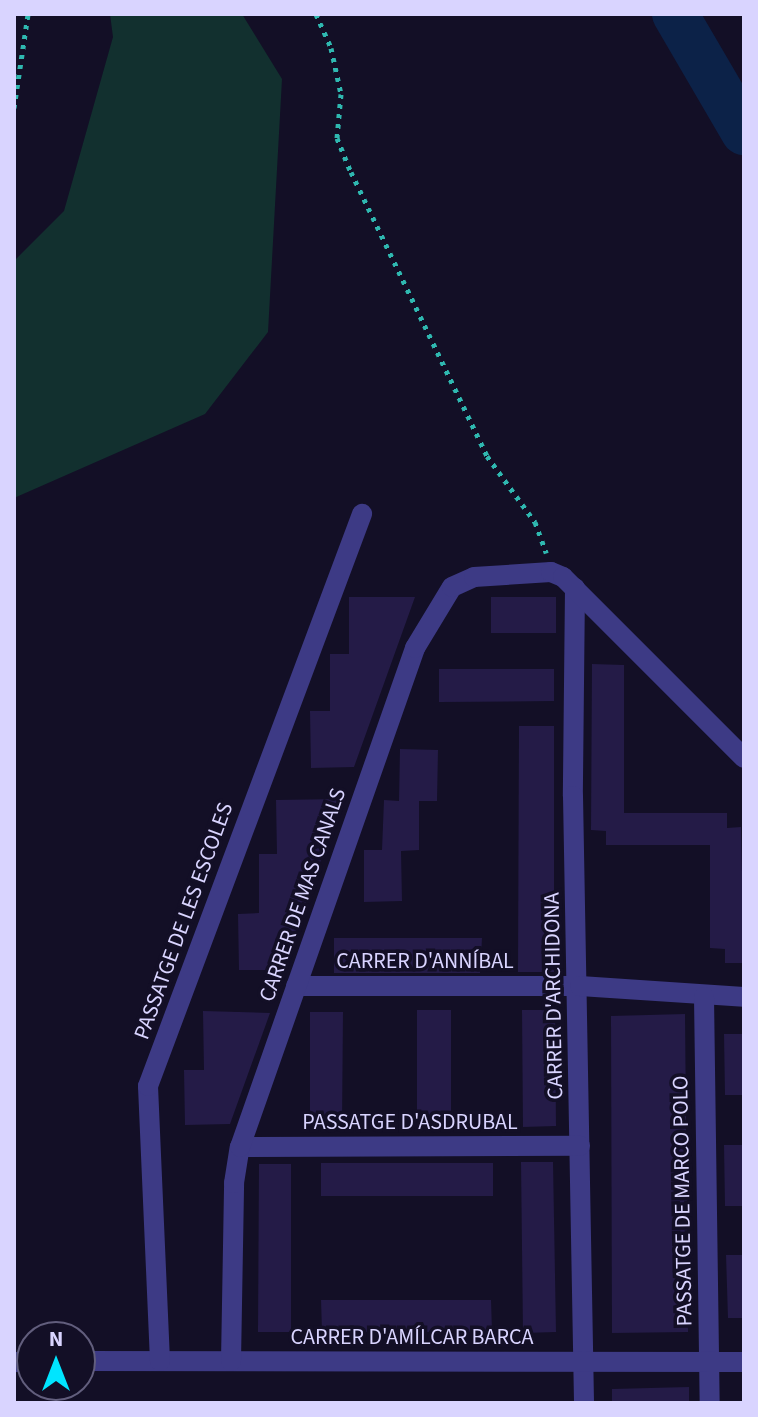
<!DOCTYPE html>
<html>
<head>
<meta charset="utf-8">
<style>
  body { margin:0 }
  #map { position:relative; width:758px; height:1417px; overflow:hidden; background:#130f26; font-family:"Source Sans 3",sans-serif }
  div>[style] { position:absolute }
  .green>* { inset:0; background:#12302f }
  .river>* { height:46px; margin:-23px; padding:0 23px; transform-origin:23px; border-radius:23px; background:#0c2248 }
  .building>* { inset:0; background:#241b47 }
  .path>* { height:5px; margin-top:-2.5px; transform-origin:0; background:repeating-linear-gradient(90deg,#2fb8b0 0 4px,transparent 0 10px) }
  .street>* { height:20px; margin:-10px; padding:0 10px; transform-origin:10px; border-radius:10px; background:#3d3a85 }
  span { translate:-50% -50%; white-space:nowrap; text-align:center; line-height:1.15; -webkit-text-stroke:7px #130f26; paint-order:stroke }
  .street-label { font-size:22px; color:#d9d4ff }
  .frame { position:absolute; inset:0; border:16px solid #d9d4ff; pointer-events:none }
  .north { position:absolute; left:16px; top:1321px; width:80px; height:80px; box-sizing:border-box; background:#130f26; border:2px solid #625e7d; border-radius:50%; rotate:0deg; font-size:22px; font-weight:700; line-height:32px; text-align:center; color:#d9d4ff }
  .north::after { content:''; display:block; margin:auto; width:28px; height:36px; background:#00e5ff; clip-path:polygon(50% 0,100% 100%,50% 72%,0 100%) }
</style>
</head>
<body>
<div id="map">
  <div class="green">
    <i style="clip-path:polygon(110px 14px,242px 14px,282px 79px,268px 332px,205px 414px,14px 498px,14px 261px,64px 211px,113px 37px)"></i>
  </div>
  <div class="river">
    <i style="left:675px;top:14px;width:137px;rotate:59.7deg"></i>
  </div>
  <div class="building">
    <i style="clip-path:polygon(349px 597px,415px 597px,354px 767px,311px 768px,310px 711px,330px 711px,330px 654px,349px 654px)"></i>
    <i style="clip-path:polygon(491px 597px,556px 597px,556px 633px,491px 633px)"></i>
    <i style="clip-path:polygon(592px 664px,624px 665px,624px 813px,727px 813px,727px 828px,741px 827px,744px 963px,725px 963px,725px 949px,710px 948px,710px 845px,606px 845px,606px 831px,591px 830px)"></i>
    <i style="clip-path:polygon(439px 669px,554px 669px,554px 701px,439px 702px)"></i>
    <i style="clip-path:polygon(519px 726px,554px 726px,554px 972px,518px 972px)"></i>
    <i style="clip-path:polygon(400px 749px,438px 750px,437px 801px,419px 801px,419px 850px,401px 851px,402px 901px,364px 902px,364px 850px,382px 850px,384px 800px,399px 801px)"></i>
    <i style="clip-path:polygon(342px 799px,283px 970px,239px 970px,238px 914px,259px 913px,259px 854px,277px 854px,276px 800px)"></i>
    <i style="clip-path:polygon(334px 938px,482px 938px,480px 973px,334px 973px)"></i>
    <i style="clip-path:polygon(417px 1010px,451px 1010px,451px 1126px,417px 1125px)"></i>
    <i style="clip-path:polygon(522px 1010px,555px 1010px,556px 1126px,523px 1127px)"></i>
    <i style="clip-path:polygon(203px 1011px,270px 1013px,230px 1124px,185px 1125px,184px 1070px,204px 1070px)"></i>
    <i style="clip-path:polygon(310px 1012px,343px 1012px,342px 1125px,310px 1125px)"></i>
    <i style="clip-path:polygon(685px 1014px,688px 1332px,612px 1333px,611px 1016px)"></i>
    <i style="clip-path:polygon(724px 1034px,744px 1034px,744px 1095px,725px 1095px)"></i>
    <i style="clip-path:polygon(724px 1145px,744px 1145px,744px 1206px,725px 1206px)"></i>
    <i style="clip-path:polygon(521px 1162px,553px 1162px,556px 1332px,523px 1333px)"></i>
    <i style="clip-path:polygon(321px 1163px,493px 1163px,493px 1196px,321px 1196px)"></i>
    <i style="clip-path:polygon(259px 1164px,291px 1164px,291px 1332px,258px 1332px)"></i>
    <i style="clip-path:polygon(726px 1255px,744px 1255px,744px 1318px,728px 1318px)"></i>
    <i style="clip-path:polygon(321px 1300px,491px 1300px,492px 1332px,322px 1332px)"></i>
    <i style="clip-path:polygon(689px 1387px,689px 1403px,612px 1403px,612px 1389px)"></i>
  </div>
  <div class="path">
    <i style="left:316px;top:14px;width:37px;rotate:66deg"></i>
    <i style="left:331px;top:48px;width:47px;rotate:77.7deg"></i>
    <i style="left:341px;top:94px;width:44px;rotate:95.2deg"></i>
    <i style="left:337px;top:138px;width:37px;rotate:68deg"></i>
    <i style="left:351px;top:172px;width:315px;rotate:64.4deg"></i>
    <i style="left:487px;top:456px;width:82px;rotate:54deg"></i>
    <i style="left:535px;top:522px;width:33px;rotate:70deg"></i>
    <i style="left:14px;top:108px;width:95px;rotate:-81.5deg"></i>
  </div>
  <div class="street">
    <i style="left:575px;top:588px;width:208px;rotate:90.6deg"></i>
    <i style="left:573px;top:796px;width:607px;rotate:88.96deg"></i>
    <i style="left:296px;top:986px;width:284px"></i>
    <i style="left:580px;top:986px;width:164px;rotate:3.8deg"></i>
    <i style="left:704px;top:997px;width:406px;rotate:89.2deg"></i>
    <i style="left:240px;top:1147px;width:340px;rotate:-0.2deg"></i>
    <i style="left:80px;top:1361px;width:664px;rotate:0.09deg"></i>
    <i style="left:160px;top:1361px;width:275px;rotate:-92.5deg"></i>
    <i style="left:148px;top:1086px;width:611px;rotate:-69.49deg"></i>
    <i style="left:231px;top:1361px;width:178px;rotate:-89deg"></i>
    <i style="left:234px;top:1183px;width:36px;rotate:-81deg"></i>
    <i style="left:240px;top:1147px;width:529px;rotate:-70.67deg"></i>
    <i style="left:415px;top:648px;width:71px;rotate:-58.8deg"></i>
    <i style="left:452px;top:587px;width:24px;rotate:-24deg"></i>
    <i style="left:474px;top:577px;width:77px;rotate:-3.7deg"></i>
    <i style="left:551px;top:572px;width:13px;rotate:23deg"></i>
    <i style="left:563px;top:577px;width:256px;rotate:45deg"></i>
    <i style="left:14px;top:1362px;width:18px"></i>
  </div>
  <div class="street-label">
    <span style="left:303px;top:895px;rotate:-71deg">CARRER DE MAS CANALS</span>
    <span style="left:184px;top:921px;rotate:-70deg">PASSATGE DE LES ESCOLES</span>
    <span style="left:425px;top:962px">CARRER D'ANNÍBAL</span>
    <span style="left:554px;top:996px;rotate:-91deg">CARRER D'ARCHIDONA</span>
    <span style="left:410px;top:1123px">PASSATGE D'ASDRUBAL</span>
    <span style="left:683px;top:1201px;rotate:-91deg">PASSATGE DE MARCO POLO</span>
    <span style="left:412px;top:1338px">CARRER D'AMÍLCAR BARCA</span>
  </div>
  <div class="frame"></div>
  <div class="north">N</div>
</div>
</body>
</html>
